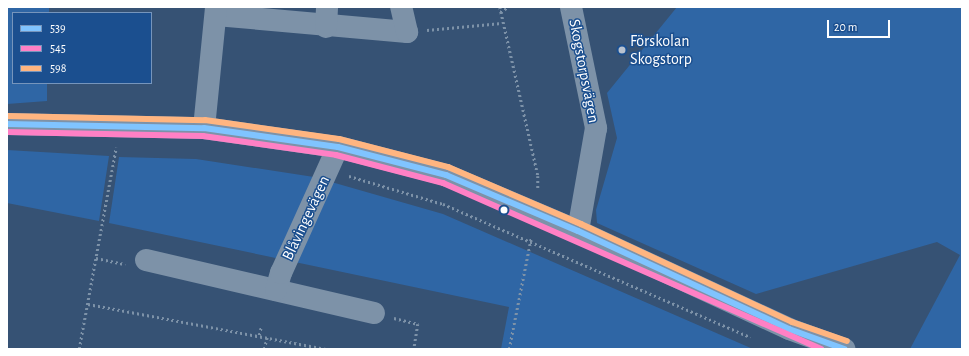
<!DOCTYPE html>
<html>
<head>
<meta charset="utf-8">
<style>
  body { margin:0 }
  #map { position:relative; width:969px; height:356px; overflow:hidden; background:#365274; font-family:"Alegreya Sans",sans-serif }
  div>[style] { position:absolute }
  .green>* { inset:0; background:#2f66a5 }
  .path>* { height:2.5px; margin-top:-1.25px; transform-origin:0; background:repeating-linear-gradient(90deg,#7d92a8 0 2px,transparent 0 5px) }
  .minor>* { height:22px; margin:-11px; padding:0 11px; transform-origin:11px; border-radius:11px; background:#7d92a8 }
  .bus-1>* { height:6px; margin:-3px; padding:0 3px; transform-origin:3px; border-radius:3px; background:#80c4ff }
  .bus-2>* { height:6px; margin:-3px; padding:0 3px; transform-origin:3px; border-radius:3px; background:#ff80c5 }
  .bus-3>* { height:6px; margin:-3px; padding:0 3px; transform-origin:3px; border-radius:3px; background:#ffb580 }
  .dots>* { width:11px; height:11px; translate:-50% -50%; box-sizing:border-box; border:2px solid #1b4f8f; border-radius:50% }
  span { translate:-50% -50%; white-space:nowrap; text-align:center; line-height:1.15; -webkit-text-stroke:3px #1b4f8f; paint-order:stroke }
  .poi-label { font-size:16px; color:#fff }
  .left { translate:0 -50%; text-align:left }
  .street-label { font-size:16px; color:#fff }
  .frame { position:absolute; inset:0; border:8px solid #fff; pointer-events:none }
  .legend { position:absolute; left:12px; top:12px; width:140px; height:72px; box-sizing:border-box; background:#1b4f8f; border:1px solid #7695bc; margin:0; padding:5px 7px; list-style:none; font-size:12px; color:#fff }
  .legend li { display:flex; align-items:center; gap:8px; height:20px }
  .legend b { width:20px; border:1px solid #7695bc }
  .scale { position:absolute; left:827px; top:20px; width:63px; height:18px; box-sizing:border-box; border:2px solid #fff; border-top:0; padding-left:5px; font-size:12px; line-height:14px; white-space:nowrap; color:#fff; -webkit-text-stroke:3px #1b4f8f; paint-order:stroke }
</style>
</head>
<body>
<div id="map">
  <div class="green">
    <i style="clip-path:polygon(7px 7px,49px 7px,49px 13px,13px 13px,13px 83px,47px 83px,47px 101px,7px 104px)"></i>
    <i style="clip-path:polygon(677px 7px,962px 7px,962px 349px,910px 349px,960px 255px,937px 242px,756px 294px,597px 223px,596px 210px,617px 138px,607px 93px)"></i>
    <i style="clip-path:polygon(7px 150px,109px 156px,99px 221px,7px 203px)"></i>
    <i style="clip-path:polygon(119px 157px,196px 159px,314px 177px,443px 214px,753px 349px,501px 349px,509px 307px,109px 223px)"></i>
  </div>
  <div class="path">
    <i style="left:500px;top:7px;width:173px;rotate:77.3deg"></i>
    <i style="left:538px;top:176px;width:14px;rotate:90deg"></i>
    <i style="left:500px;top:12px;width:9px;rotate:-32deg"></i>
    <i style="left:427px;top:30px;width:75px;rotate:-5.3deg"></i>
    <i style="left:349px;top:176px;width:98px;rotate:16.6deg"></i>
    <i style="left:443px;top:204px;width:335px;rotate:23.4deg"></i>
    <i style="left:96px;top:258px;width:30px;rotate:12deg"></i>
    <i style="left:88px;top:304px;width:242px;rotate:10.7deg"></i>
    <i style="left:394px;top:318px;width:25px;rotate:14deg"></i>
    <i style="left:418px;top:324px;width:25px;rotate:99deg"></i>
    <i style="left:259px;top:335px;width:8px;rotate:-76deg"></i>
    <i style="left:79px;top:349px;width:205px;rotate:-79.6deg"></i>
    <i style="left:264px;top:349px;width:12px;rotate:-76deg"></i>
    <i style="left:509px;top:349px;width:113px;rotate:-78.8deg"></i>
  </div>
  <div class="minor">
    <i style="left:571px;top:7px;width:124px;rotate:78.3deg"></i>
    <i style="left:596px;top:128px;width:105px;rotate:99.9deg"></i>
    <i style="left:216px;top:15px;width:192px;rotate:5.1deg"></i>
    <i style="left:407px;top:32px;width:26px;rotate:-103deg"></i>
    <i style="left:326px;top:27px;width:20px;rotate:-87deg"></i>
    <i style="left:7px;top:124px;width:197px;rotate:1.2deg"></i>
    <i style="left:204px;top:128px;width:135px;rotate:8.1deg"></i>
    <i style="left:338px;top:147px;width:112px;rotate:14.5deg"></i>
    <i style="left:446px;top:175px;width:143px;rotate:23deg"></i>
    <i style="left:578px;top:231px;width:233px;rotate:24.9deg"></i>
    <i style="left:789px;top:329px;width:59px;rotate:20deg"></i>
    <i style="left:204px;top:128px;width:122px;rotate:-84.3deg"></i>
    <i style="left:146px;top:260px;width:234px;rotate:13.1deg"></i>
    <i style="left:276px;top:290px;width:18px;rotate:-74deg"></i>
    <i style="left:281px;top:273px;width:138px;rotate:-65.7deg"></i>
  </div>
  <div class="bus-1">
    <i style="left:7px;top:124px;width:197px;rotate:1.2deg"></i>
    <i style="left:204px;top:128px;width:135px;rotate:8.1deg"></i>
    <i style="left:338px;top:147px;width:112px;rotate:14.5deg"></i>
    <i style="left:446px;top:175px;width:143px;rotate:23deg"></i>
    <i style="left:578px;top:231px;width:233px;rotate:24.9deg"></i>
    <i style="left:789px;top:329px;width:59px;rotate:20deg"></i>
  </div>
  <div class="bus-2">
    <i style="left:7px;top:132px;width:196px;rotate:1.2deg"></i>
    <i style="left:203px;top:136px;width:134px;rotate:8.1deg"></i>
    <i style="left:336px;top:155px;width:111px;rotate:14.7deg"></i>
    <i style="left:443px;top:183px;width:413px;rotate:23.7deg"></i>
  </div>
  <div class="bus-3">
    <i style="left:7px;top:116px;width:198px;rotate:1.2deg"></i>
    <i style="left:205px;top:120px;width:135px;rotate:8.1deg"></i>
    <i style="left:339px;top:139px;width:113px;rotate:14.4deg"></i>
    <i style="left:448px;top:167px;width:145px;rotate:23.2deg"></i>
    <i style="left:581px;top:224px;width:233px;rotate:24.9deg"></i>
    <i style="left:792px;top:322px;width:58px;rotate:19.1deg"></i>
  </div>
  <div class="dots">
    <i style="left:622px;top:50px;background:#b9c2ce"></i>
    <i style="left:504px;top:210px;background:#fff"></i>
  </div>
  <div class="poi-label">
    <span class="left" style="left:630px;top:50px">Förskolan<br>Skogstorp</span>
  </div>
  <div class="street-label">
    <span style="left:584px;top:71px;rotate:79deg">Skogstorpsvägen</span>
    <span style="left:306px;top:218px;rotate:-65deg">Blåvingevägen</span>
  </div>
  <div class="frame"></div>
  <ul class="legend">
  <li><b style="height:5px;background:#80c4ff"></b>539</li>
  <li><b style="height:5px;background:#ff80c5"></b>545</li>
  <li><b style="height:5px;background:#ffb580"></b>598</li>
  </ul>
  <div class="scale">20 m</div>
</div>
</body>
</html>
